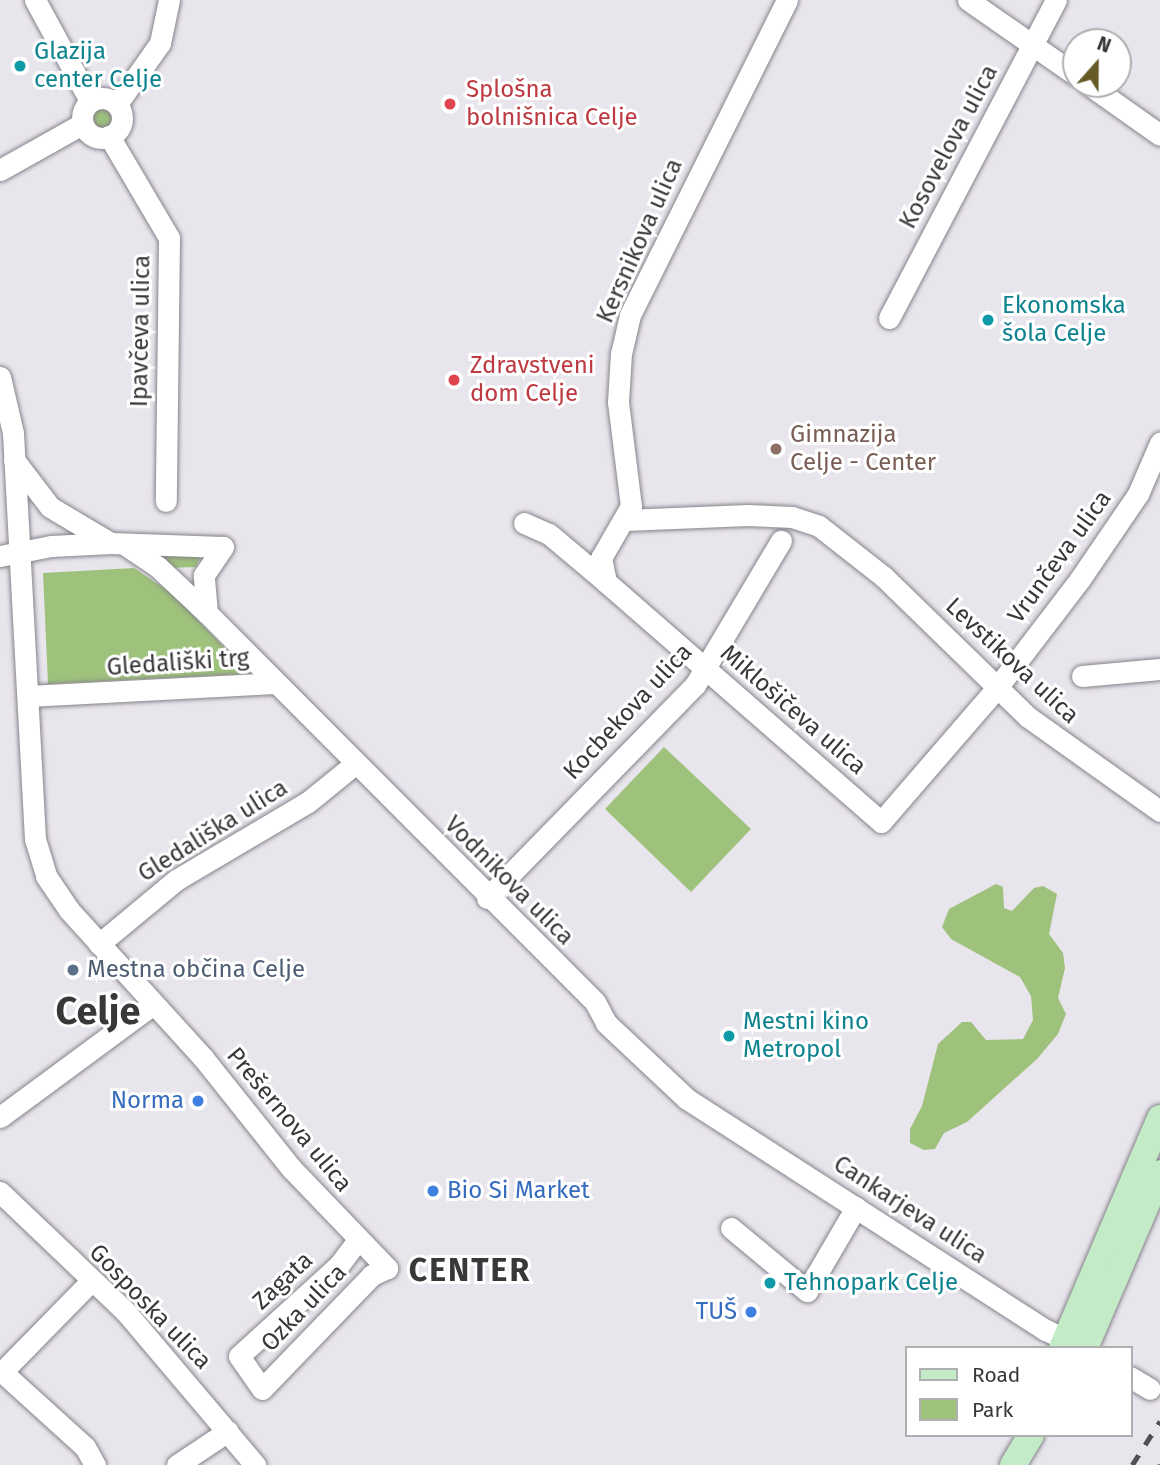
<!DOCTYPE html>
<html>
<head>
<meta charset="utf-8">
<style>
  body { margin:0 }
  #map { position:relative; width:1160px; height:1465px; overflow:hidden; background:#e9e5ed; font-family:"Fira Sans",sans-serif }
  div>[style] { position:absolute }
  .green>* { inset:0; background:#9ec17c }
  .round { border-radius:50% }
  .roads { filter:drop-shadow(0 0 2px #86838a) drop-shadow(0 0 2px #86838a) }
  .minor>* { height:21px; margin:-10.5px; padding:0 10.5px; transform-origin:10.5px; border-radius:10.5px; background:#fff }
  .minor>.ring { margin:-10.5px; padding:0; box-sizing:content-box; background:none; border:21px solid #fff; border-radius:50% }
  .major>* { height:26px; margin:-13px; padding:0 13px; transform-origin:13px; border-radius:13px; background:#c4ebc7 }
  .rail>* { height:4.5px; margin-top:-2.25px; transform-origin:0; background:repeating-linear-gradient(90deg,#545155 0 12px,transparent 0 24px) }
  .dots>* { width:19px; height:19px; translate:-50% -50%; box-sizing:border-box; border:4px solid #fff; border-radius:50% }
  span { translate:-50% -50%; white-space:nowrap; text-align:center; line-height:1.15; -webkit-text-stroke:6px #fff; paint-order:stroke }
  .culture-label { font-size:24px; color:#0d838f }
  .left { translate:0 -50%; text-align:left }
  .health-label { font-size:24px; color:#be3a42 }
  .street-label { font-size:24px; color:#39373a }
  .education-label { font-size:24px; color:#785e54 }
  .service-label { font-size:24px; color:#4e5e75 }
  .shop-label { font-size:24px; color:#366cbe }
  .right { translate:-100% -50%; text-align:right }
  .district-label { font-size:32px; color:#39373a; font-weight:700; letter-spacing:2px }
  .town-label { font-size:38px; color:#39373a; font-weight:700 }
  .legend { position:absolute; left:905px; top:1346px; width:228px; height:91px; box-sizing:border-box; background:#fff; border:2px solid #b0afb0; margin:0; padding:9px 12px; list-style:none; font-size:21px; color:#39373a }
  .legend li { display:flex; align-items:center; gap:14px; height:35px }
  .legend b { width:35px; border:2px solid #b0afb0 }
  .north { position:absolute; left:1062px; top:28px; width:70px; height:70px; box-sizing:border-box; background:#fff; border:2px solid #b0afb0; border-radius:50%; rotate:21deg; font-size:19px; font-weight:700; line-height:28px; text-align:center; color:#39373a }
  .north::after { content:''; display:block; margin:auto; width:24px; height:32px; background:#665b28; clip-path:polygon(50% 0,100% 100%,50% 72%,0 100%) }
</style>
</head>
<body>
<div id="map">
  <div class="green">
    <i class="round" style="left:90px;top:107px;width:22px;height:22px"></i>
    <i style="clip-path:polygon(201px 554px,196px 567px,167px 568px,161px 556px)"></i>
    <i style="clip-path:polygon(134px 568px,174px 595px,238px 662px,245px 674px,48px 684px,43px 573px)"></i>
    <i style="clip-path:polygon(664px 747px,751px 829px,691px 892px,605px 809px)"></i>
    <i style="clip-path:polygon(996px 884px,1003px 887px,1004px 908px,1012px 911px,1034px 888px,1043px 886px,1057px 894px,1049px 934px,1063px 953px,1065px 968px,1058px 998px,1066px 1014px,1058px 1034px,1037px 1059px,967px 1122px,944px 1133px,935px 1149px,924px 1150px,910px 1143px,910px 1129px,922px 1106px,938px 1044px,962px 1022px,971px 1022px,986px 1040px,1023px 1039px,1033px 1020px,1031px 996px,1020px 977px,951px 939px,942px 927px,949px 909px)"></i>
  </div>
  <div class="roads">
    <div class="minor">
      <i style="left:35px;top:0;width:115px;rotate:61.4deg"></i>
      <i style="left:787px;top:0;width:352px;rotate:116.5deg"></i>
      <i style="left:630px;top:315px;width:39px;rotate:103deg"></i>
      <i style="left:621px;top:353px;width:49px;rotate:93.5deg"></i>
      <i style="left:618px;top:402px;width:105px;rotate:82.9deg"></i>
      <i style="left:631px;top:506px;width:60px;rotate:120deg"></i>
      <i style="left:601px;top:558px;width:25px;rotate:78deg"></i>
      <i style="left:606px;top:582px;width:365px;rotate:41.1deg"></i>
      <i style="left:881px;top:822px;width:176px;rotate:-49.2deg"></i>
      <i style="left:996px;top:689px;width:138px;rotate:-52.6deg"></i>
      <i style="left:1080px;top:579px;width:103px;rotate:-55.7deg"></i>
      <i style="left:1138px;top:494px;width:56px;rotate:-66.7deg"></i>
      <i style="left:968px;top:0;width:131px;rotate:34.8deg"></i>
      <i style="left:1088px;top:84px;width:88px;rotate:35.3deg"></i>
      <i class="ring" style="left:82px;top:98px;width:19px;height:19px"></i>
      <i style="left:117px;top:104px;width:75px;rotate:-54.8deg"></i>
      <i style="left:160px;top:43px;width:44px;rotate:-78.2deg"></i>
      <i style="left:109px;top:136px;width:118px;rotate:59.5deg"></i>
      <i style="left:169px;top:238px;width:263px;rotate:90.7deg"></i>
      <i style="left:0;top:170px;width:94px;rotate:-29.3deg"></i>
      <i style="left:889px;top:318px;width:359px;rotate:-62.3deg"></i>
      <i style="left:0;top:377px;width:57px;rotate:76.9deg"></i>
      <i style="left:13px;top:433px;width:407px;rotate:86.9deg"></i>
      <i style="left:35px;top:839px;width:39px;rotate:73deg"></i>
      <i style="left:46px;top:876px;width:41px;rotate:55.9deg"></i>
      <i style="left:69px;top:910px;width:201px;rotate:47.8deg"></i>
      <i style="left:204px;top:1059px;width:139px;rotate:51.4deg"></i>
      <i style="left:291px;top:1168px;width:139px;rotate:46.2deg"></i>
      <i style="left:387px;top:1268px;width:17px;rotate:155deg"></i>
      <i style="left:372px;top:1275px;width:158px;rotate:134deg"></i>
      <i style="left:262px;top:1389px;width:40px;rotate:-124.9deg"></i>
      <i style="left:239px;top:1356px;width:135px;rotate:-42.3deg"></i>
      <i style="left:339px;top:1265px;width:31px;rotate:-53deg"></i>
      <i style="left:14px;top:460px;width:59px;rotate:52.5deg"></i>
      <i style="left:50px;top:507px;width:69px;rotate:30.7deg"></i>
      <i style="left:625px;top:520px;width:123px;rotate:-2.3deg"></i>
      <i style="left:748px;top:515px;width:44px;rotate:2.6deg"></i>
      <i style="left:792px;top:517px;width:28px;rotate:18deg"></i>
      <i style="left:819px;top:526px;width:83px;rotate:38.1deg"></i>
      <i style="left:884px;top:577px;width:201px;rotate:44.2deg"></i>
      <i style="left:1028px;top:717px;width:162px;rotate:35.5deg"></i>
      <i style="left:524px;top:523px;width:27px;rotate:24deg"></i>
      <i style="left:549px;top:534px;width:75px;rotate:40.1deg"></i>
      <i style="left:124px;top:544px;width:40px;rotate:34deg"></i>
      <i style="left:157px;top:566px;width:69px;rotate:43.2deg"></i>
      <i style="left:207px;top:613px;width:549px;rotate:45.07deg"></i>
      <i style="left:595px;top:1002px;width:24px;rotate:62deg"></i>
      <i style="left:606px;top:1023px;width:111px;rotate:43.2deg"></i>
      <i style="left:687px;top:1099px;width:427px;rotate:32.8deg"></i>
      <i style="left:1046px;top:1330px;width:37px;rotate:26deg"></i>
      <i style="left:0;top:556px;width:52px;rotate:-11.1deg"></i>
      <i style="left:51px;top:546px;width:60px;rotate:-2.9deg"></i>
      <i style="left:111px;top:543px;width:112px;rotate:2deg"></i>
      <i style="left:207px;top:613px;width:38px;rotate:-95deg"></i>
      <i style="left:204px;top:575px;width:34px;rotate:-56deg"></i>
      <i style="left:1082px;top:676px;width:78px;rotate:-5.1deg"></i>
      <i style="left:29px;top:696px;width:245px;rotate:-3deg"></i>
      <i style="left:487px;top:898px;width:298px;rotate:-45.7deg"></i>
      <i style="left:695px;top:685px;width:168px;rotate:-59.2deg"></i>
      <i style="left:99px;top:944px;width:100px;rotate:-39.7deg"></i>
      <i style="left:176px;top:880px;width:153px;rotate:-30.6deg"></i>
      <i style="left:308px;top:802px;width:62px;rotate:-39.1deg"></i>
      <i style="left:0;top:1117px;width:190px;rotate:-36.4deg"></i>
      <i style="left:0;top:1192px;width:173px;rotate:43.6deg"></i>
      <i style="left:125px;top:1311px;width:202px;rotate:49.8deg"></i>
      <i style="left:731px;top:1228px;width:99px;rotate:39.7deg"></i>
      <i style="left:807px;top:1291px;width:97px;rotate:-59.7deg"></i>
      <i style="left:0;top:1370px;width:115px;rotate:42.2deg"></i>
      <i style="left:85px;top:1447px;width:21px;rotate:61deg"></i>
      <i style="left:2px;top:1372px;width:127px;rotate:-45.6deg"></i>
      <i style="left:1130px;top:1377px;width:23px;rotate:31deg"></i>
      <i style="left:177px;top:1465px;width:61px;rotate:-33.7deg"></i>
    </div>
    <div class="major">
      <i style="left:1062px;top:1348px;width:250px;rotate:-66.9deg"></i>
      <i style="left:1085px;top:1348px;width:190px;rotate:-66.8deg"></i>
      <i style="left:1013px;top:1465px;width:35px;rotate:-59deg"></i>
    </div>
  </div>
  <div class="rail">
    <i style="left:1132px;top:1465px;width:52px;rotate:-57.5deg"></i>
    <i style="left:1160px;top:1465px;width:1px;rotate:-90deg"></i>
  </div>
  <div class="dots">
    <i style="left:20px;top:66px;background:#0f9aa8"></i>
    <i style="left:450px;top:104px;background:#e0444e"></i>
    <i style="left:988px;top:320px;background:#0f9aa8"></i>
    <i style="left:454px;top:380px;background:#e0444e"></i>
    <i style="left:776px;top:449px;background:#8d6e63"></i>
    <i style="left:73px;top:970px;background:#5c6f8a"></i>
    <i style="left:729px;top:1036px;background:#0f9aa8"></i>
    <i style="left:198px;top:1101px;background:#3f7fe0"></i>
    <i style="left:433px;top:1191px;background:#3f7fe0"></i>
    <i style="left:770px;top:1283px;background:#0f9aa8"></i>
    <i style="left:751px;top:1312px;background:#3f7fe0"></i>
  </div>
  <div class="culture-label">
    <span class="left" style="left:34px;top:66px">Glazija<br>center Celje</span>
    <span class="left" style="left:1002px;top:320px">Ekonomska<br>šola Celje</span>
    <span class="left" style="left:743px;top:1036px">Mestni kino<br>Metropol</span>
    <span class="left" style="left:784px;top:1283px">Tehnopark Celje</span>
  </div>
  <div class="health-label">
    <span class="left" style="left:466px;top:104px">Splošna<br>bolnišnica Celje</span>
    <span class="left" style="left:470px;top:380px">Zdravstveni<br>dom Celje</span>
  </div>
  <div class="street-label">
    <span style="left:949px;top:147px;rotate:-62deg">Kosovelova ulica</span>
    <span style="left:640px;top:241px;rotate:-66deg">Kersnikova ulica</span>
    <span style="left:141px;top:331px;rotate:-89deg">Ipavčeva ulica</span>
    <span style="left:1060px;top:557px;rotate:-54deg">Vrunčeva ulica</span>
    <span style="left:1012px;top:661px;rotate:43deg">Levstikova ulica</span>
    <span style="left:178px;top:663px;rotate:-4deg">Gledališki trg</span>
    <span style="left:793px;top:710px;rotate:41deg">Miklošičeva ulica</span>
    <span style="left:628px;top:712px;rotate:-47deg">Kocbekova ulica</span>
    <span style="left:213px;top:831px;rotate:-32deg">Gledališka ulica</span>
    <span style="left:509px;top:881px;rotate:45deg">Vodnikova ulica</span>
    <span style="left:289px;top:1120px;rotate:50deg">Prešernova ulica</span>
    <span style="left:910px;top:1210px;rotate:33deg">Cankarjeva ulica</span>
    <span style="left:283px;top:1281px;rotate:-43deg">Zagata</span>
    <span style="left:150px;top:1307px;rotate:46deg">Gosposka ulica</span>
    <span style="left:304px;top:1308px;rotate:-46deg">Ozka ulica</span>
  </div>
  <div class="education-label">
    <span class="left" style="left:790px;top:449px">Gimnazija<br>Celje - Center</span>
  </div>
  <div class="service-label">
    <span class="left" style="left:87px;top:970px">Mestna občina Celje</span>
  </div>
  <div class="shop-label">
    <span class="right" style="left:184px;top:1101px">Norma</span>
    <span class="left" style="left:447px;top:1191px">Bio Si Market</span>
    <span class="right" style="left:737px;top:1312px">TUŠ</span>
  </div>
  <div class="district-label">
    <span style="left:470px;top:1270px">CENTER</span>
  </div>
  <div class="town-label">
    <span style="left:98px;top:1012px">Celje</span>
  </div>
  <ul class="legend">
  <li><b style="height:9px;background:#c4ebc7"></b>Road</li>
  <li><b style="height:19px;background:#9ec17c"></b>Park</li>
  </ul>
  <div class="north">N</div>
</div>
</body>
</html>
